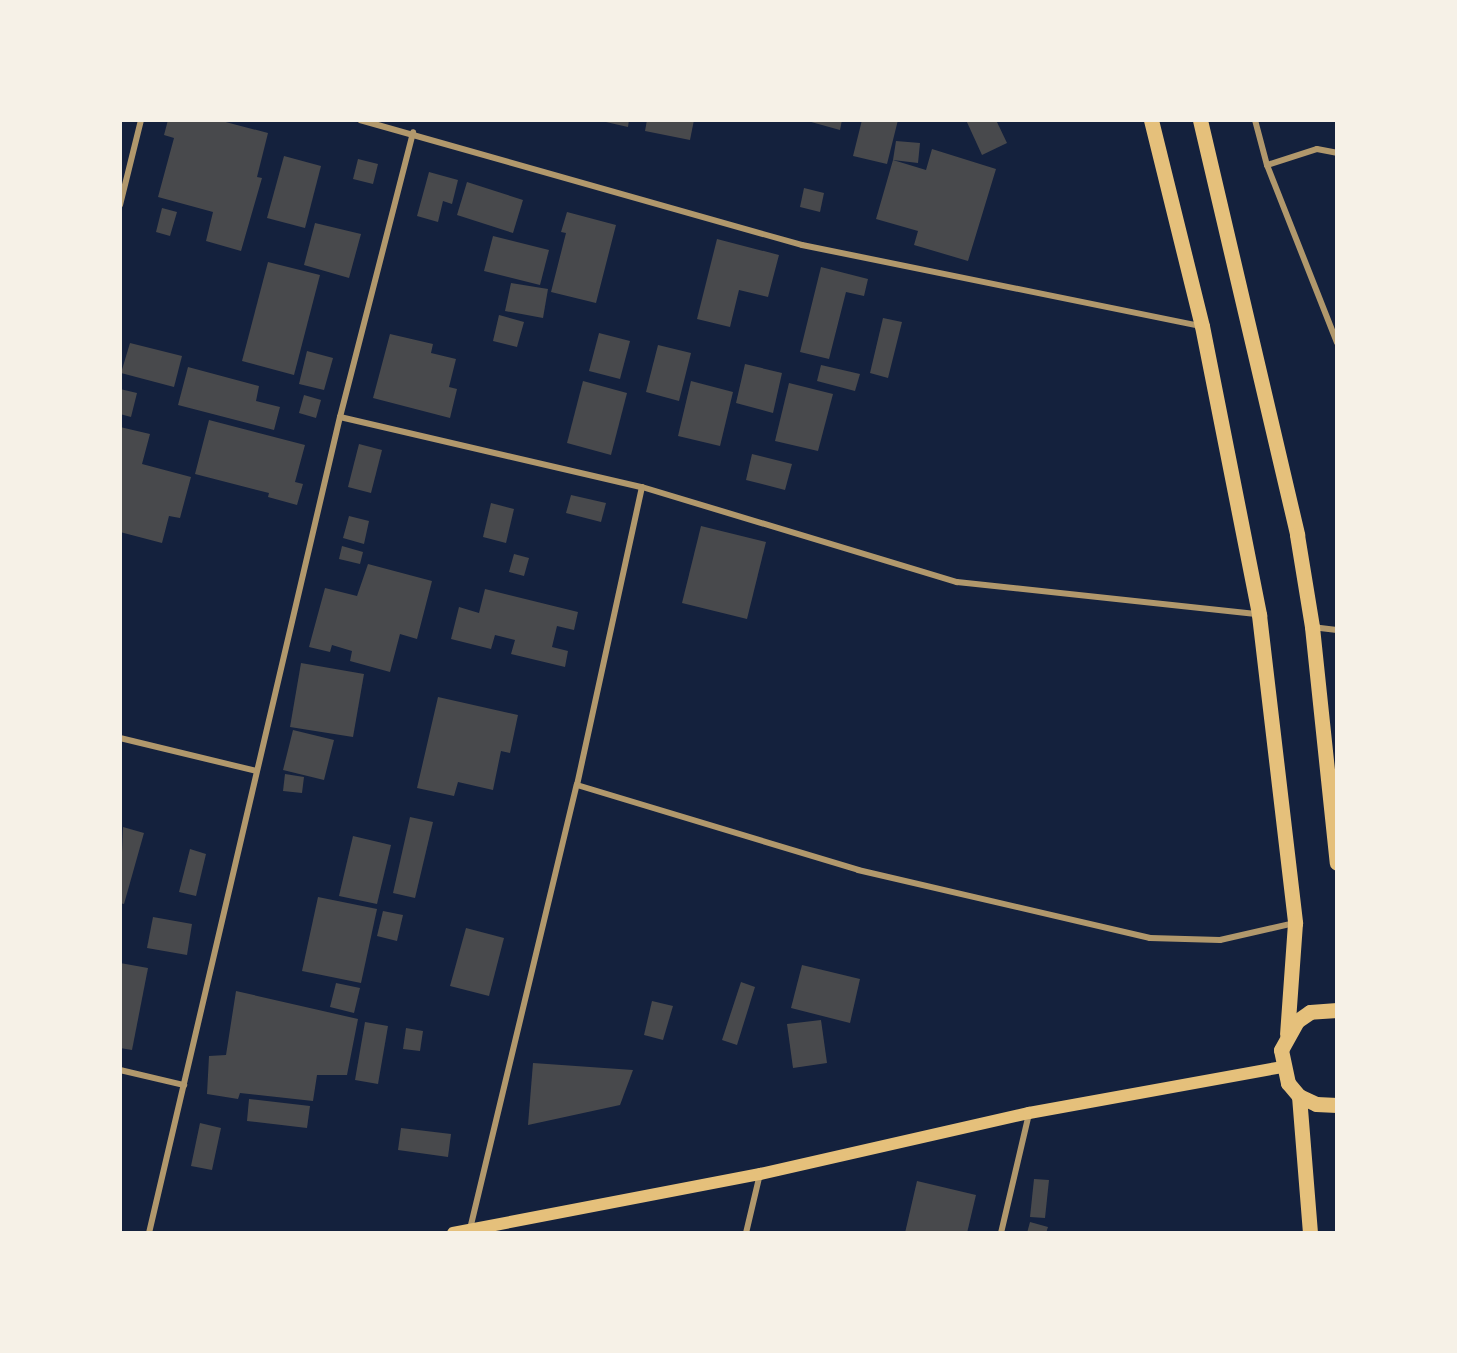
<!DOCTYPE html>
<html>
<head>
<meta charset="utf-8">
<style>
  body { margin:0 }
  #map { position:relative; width:1457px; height:1353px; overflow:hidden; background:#14213d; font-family:Spectral,serif }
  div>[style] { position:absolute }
  .building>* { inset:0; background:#48494c }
  .minor>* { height:6px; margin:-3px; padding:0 3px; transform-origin:3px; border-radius:3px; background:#b1986c }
  .secondary>* { height:12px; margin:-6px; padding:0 6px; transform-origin:6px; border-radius:6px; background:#e5c07b }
  .primary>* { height:15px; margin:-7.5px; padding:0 7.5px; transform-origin:7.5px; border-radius:7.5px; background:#e5c07b }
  span { translate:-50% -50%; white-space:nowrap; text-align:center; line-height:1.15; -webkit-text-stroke:6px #f6f1e7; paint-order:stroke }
  .frame { position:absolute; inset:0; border:122px solid #f6f1e7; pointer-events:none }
</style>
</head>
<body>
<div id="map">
  <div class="building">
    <i style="clip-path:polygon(168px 120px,218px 120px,268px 133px,257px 177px,262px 178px,241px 251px,206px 241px,213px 212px,158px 197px,174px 138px,164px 135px)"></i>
    <i style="clip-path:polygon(597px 120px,629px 120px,628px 127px)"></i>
    <i style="clip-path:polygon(647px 120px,694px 120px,690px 140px,645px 131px)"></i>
    <i style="clip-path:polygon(804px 120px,842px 120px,840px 130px)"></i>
    <i style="clip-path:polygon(862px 120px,898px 120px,887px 164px,853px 156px)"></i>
    <i style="clip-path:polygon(966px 120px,996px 120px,1007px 143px,982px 155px)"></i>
    <i style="clip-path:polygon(896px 141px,920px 143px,918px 163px,893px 160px)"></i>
    <i style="clip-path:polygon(932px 149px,996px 169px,968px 261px,914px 245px,918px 231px,876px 219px,893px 160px,926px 170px)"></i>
    <i style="clip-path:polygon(284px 156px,321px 166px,305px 228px,267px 218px)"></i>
    <i style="clip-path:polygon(358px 159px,378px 164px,373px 184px,353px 179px)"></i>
    <i style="clip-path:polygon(429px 172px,458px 180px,452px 204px,443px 201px,438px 222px,417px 216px)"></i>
    <i style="clip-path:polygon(467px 182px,523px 200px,513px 233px,457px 215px)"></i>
    <i style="clip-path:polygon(804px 188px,824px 193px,820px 212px,800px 207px)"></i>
    <i style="clip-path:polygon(162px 208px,177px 212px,170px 236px,156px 232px)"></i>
    <i style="clip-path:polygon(567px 212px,616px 225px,596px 303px,551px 292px,566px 233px,561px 232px)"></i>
    <i style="clip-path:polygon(315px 223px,361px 234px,349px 278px,304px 265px)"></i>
    <i style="clip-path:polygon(493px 236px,549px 250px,540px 285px,484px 271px)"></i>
    <i style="clip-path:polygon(717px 239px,779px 255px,768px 297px,739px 290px,730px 327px,697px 319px)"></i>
    <i style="clip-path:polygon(268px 262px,320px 275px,294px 375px,242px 361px)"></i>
    <i style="clip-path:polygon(821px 267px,868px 279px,864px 296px,846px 292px,829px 359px,800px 352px)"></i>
    <i style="clip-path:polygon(511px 283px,548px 289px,543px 318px,505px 311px)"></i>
    <i style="clip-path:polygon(499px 315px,524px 322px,517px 347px,493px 341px)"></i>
    <i style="clip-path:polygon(883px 318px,902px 322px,888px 378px,870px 373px)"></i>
    <i style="clip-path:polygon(599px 333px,630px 341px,620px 379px,589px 371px)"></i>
    <i style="clip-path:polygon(390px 334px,433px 344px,431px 353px,456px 359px,449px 387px,457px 389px,450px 418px,373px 398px)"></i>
    <i style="clip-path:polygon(130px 343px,182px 356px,174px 387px,121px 373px)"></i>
    <i style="clip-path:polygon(658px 345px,691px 353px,679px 401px,646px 392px)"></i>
    <i style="clip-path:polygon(307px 351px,333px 358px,324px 390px,299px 384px)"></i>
    <i style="clip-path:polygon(745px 364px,782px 373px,773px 413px,736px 403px)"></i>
    <i style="clip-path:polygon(821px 365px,860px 374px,855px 391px,817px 381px)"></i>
    <i style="clip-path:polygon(188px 367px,259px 386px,256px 401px,280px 407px,274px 430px,178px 405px)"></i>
    <i style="clip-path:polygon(583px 381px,627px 393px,611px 455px,567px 443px)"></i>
    <i style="clip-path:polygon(691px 381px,733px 392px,720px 446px,678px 436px)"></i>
    <i style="clip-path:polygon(789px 383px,833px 394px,818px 451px,775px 441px)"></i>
    <i style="clip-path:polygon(120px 389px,137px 393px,131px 417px,120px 414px)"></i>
    <i style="clip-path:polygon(304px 395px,321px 400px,316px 418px,299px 413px)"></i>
    <i style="clip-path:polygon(209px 420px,305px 445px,295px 482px,303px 484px,297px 505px,268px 497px,269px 493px,195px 474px)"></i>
    <i style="clip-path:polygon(120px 427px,150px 434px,142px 464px,191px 477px,180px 518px,169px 516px,162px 543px,120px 532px)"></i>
    <i style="clip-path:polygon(359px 444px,382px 450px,371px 493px,348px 487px)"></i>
    <i style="clip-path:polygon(752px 454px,792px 464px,785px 490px,746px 480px)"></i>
    <i style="clip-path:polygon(571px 495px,606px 503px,601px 522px,566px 513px)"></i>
    <i style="clip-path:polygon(491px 503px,514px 509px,506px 543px,483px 537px)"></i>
    <i style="clip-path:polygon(349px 516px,369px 521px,364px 544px,343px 538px)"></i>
    <i style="clip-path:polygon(701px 526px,766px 542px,747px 619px,682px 603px)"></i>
    <i style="clip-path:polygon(342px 546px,363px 552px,360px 564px,339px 559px)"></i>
    <i style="clip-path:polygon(514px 554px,529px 558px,524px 576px,509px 572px)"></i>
    <i style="clip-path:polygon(368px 564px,432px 581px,417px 639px,400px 634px,390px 672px,350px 661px,352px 651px,332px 645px,330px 652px,309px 647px,325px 588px,357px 596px)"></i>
    <i style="clip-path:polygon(485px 589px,578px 612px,574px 630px,557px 626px,552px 647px,568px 651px,565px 667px,511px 654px,515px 640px,495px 635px,491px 649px,451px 639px,459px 607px,479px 613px)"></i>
    <i style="clip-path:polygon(301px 663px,364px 674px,353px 737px,290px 727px)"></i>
    <i style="clip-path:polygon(438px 697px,518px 715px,510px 753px,501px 751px,493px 790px,458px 782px,454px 796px,417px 788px)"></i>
    <i style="clip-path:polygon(293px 730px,334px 740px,324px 780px,283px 770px)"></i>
    <i style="clip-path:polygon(285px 774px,304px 777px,302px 793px,283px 791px)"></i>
    <i style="clip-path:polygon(410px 817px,433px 822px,415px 898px,393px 893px)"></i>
    <i style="clip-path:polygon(123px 827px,144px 833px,124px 904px,120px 903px)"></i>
    <i style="clip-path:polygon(353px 836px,391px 845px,377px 904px,339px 896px)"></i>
    <i style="clip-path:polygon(190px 849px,206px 854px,196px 896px,179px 892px)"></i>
    <i style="clip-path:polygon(318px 897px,377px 909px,361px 983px,302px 971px)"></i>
    <i style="clip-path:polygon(383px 911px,403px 915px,397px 941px,377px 936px)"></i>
    <i style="clip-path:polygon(153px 917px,192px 924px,187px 955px,147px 948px)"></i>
    <i style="clip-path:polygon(466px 928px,504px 938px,489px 996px,450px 986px)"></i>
    <i style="clip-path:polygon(120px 963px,148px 968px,132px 1050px,120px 1048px)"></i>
    <i style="clip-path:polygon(802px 965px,860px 979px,850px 1023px,791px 1008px)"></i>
    <i style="clip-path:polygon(741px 982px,755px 987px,737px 1045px,722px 1040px)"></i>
    <i style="clip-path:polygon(336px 983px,360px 988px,354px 1013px,330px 1007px)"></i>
    <i style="clip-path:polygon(236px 991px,358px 1019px,347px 1075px,317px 1075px,313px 1101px,240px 1093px,238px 1099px,207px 1094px,209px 1056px,226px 1055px)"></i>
    <i style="clip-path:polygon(652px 1001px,673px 1006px,663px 1040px,644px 1035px)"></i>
    <i style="clip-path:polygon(821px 1020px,827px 1063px,793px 1068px,787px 1024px)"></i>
    <i style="clip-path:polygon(365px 1022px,388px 1026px,378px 1084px,355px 1080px)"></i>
    <i style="clip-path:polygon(406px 1028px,423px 1031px,420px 1051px,403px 1049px)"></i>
    <i style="clip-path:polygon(533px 1063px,633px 1070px,620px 1105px,528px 1125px)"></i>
    <i style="clip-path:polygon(249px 1099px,310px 1106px,307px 1128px,247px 1121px)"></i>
    <i style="clip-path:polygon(200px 1123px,221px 1128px,212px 1170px,191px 1166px)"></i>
    <i style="clip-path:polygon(401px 1128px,451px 1134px,448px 1157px,398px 1150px)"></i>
    <i style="clip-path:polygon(1034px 1179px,1049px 1180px,1045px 1218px,1030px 1217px)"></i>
    <i style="clip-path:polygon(917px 1181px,976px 1195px,967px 1233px,905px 1233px)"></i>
    <i style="clip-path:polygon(1030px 1222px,1048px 1227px,1046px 1233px,1027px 1233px)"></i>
  </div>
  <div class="minor">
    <i style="left:360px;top:120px;width:459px;rotate:15.8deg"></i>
    <i style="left:802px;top:245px;width:407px;rotate:11.5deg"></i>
    <i style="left:1255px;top:120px;width:47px;rotate:75.1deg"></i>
    <i style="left:1267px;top:165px;width:191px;rotate:68.5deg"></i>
    <i style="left:1267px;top:165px;width:52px;rotate:-17.7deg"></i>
    <i style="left:1317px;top:149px;width:20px;rotate:11deg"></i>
    <i style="left:120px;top:205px;width:88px;rotate:-76.1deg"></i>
    <i style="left:340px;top:417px;width:310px;rotate:13.1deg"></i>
    <i style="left:642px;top:487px;width:329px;rotate:16.8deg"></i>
    <i style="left:957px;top:582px;width:303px;rotate:6.1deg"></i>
    <i style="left:1312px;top:627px;width:25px;rotate:7deg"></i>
    <i style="left:120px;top:738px;width:140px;rotate:13.6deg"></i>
    <i style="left:577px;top:785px;width:294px;rotate:16.8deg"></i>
    <i style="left:858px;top:870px;width:300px;rotate:13.1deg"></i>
    <i style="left:1150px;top:938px;width:70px;rotate:1.6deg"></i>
    <i style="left:1220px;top:940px;width:77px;rotate:-12.8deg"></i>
    <i style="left:120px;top:1070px;width:66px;rotate:13.2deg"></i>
    <i style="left:470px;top:1229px;width:457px;rotate:-76.5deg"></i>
    <i style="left:577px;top:785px;width:305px;rotate:-77.7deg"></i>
    <i style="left:149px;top:1233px;width:838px;rotate:-76.83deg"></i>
    <i style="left:340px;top:417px;width:294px;rotate:-75.6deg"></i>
    <i style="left:746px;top:1233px;width:61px;rotate:-76.7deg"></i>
    <i style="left:1001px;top:1233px;width:122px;rotate:-76.8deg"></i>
  </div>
  <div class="secondary">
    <i style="left:453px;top:1233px;width:313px;rotate:-10.9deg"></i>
    <i style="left:760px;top:1174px;width:276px;rotate:-12.8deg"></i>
    <i style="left:1029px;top:1113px;width:257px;rotate:-10.3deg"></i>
  </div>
  <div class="primary">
    <i style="left:1151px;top:120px;width:212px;rotate:76.1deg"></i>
    <i style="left:1202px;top:326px;width:295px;rotate:78.8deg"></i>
    <i style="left:1259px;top:615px;width:310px;rotate:83.3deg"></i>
    <i style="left:1295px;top:923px;width:111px;rotate:94.1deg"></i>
    <i style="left:1200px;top:120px;width:426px;rotate:76.8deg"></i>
    <i style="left:1297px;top:535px;width:93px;rotate:80.7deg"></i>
    <i style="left:1312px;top:627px;width:237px;rotate:84deg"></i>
    <i style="left:1337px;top:1010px;width:27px;rotate:176deg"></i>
    <i style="left:1310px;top:1012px;width:16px;rotate:145deg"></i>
    <i style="left:1297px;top:1021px;width:33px;rotate:119deg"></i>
    <i style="left:1281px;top:1050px;width:34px;rotate:78deg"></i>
    <i style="left:1288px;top:1083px;width:17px;rotate:50deg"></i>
    <i style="left:1299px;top:1096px;width:19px;rotate:25deg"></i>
    <i style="left:1316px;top:1104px;width:21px;rotate:3deg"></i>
    <i style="left:1299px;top:1096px;width:137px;rotate:85.4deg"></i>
  </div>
  <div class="frame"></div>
</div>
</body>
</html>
